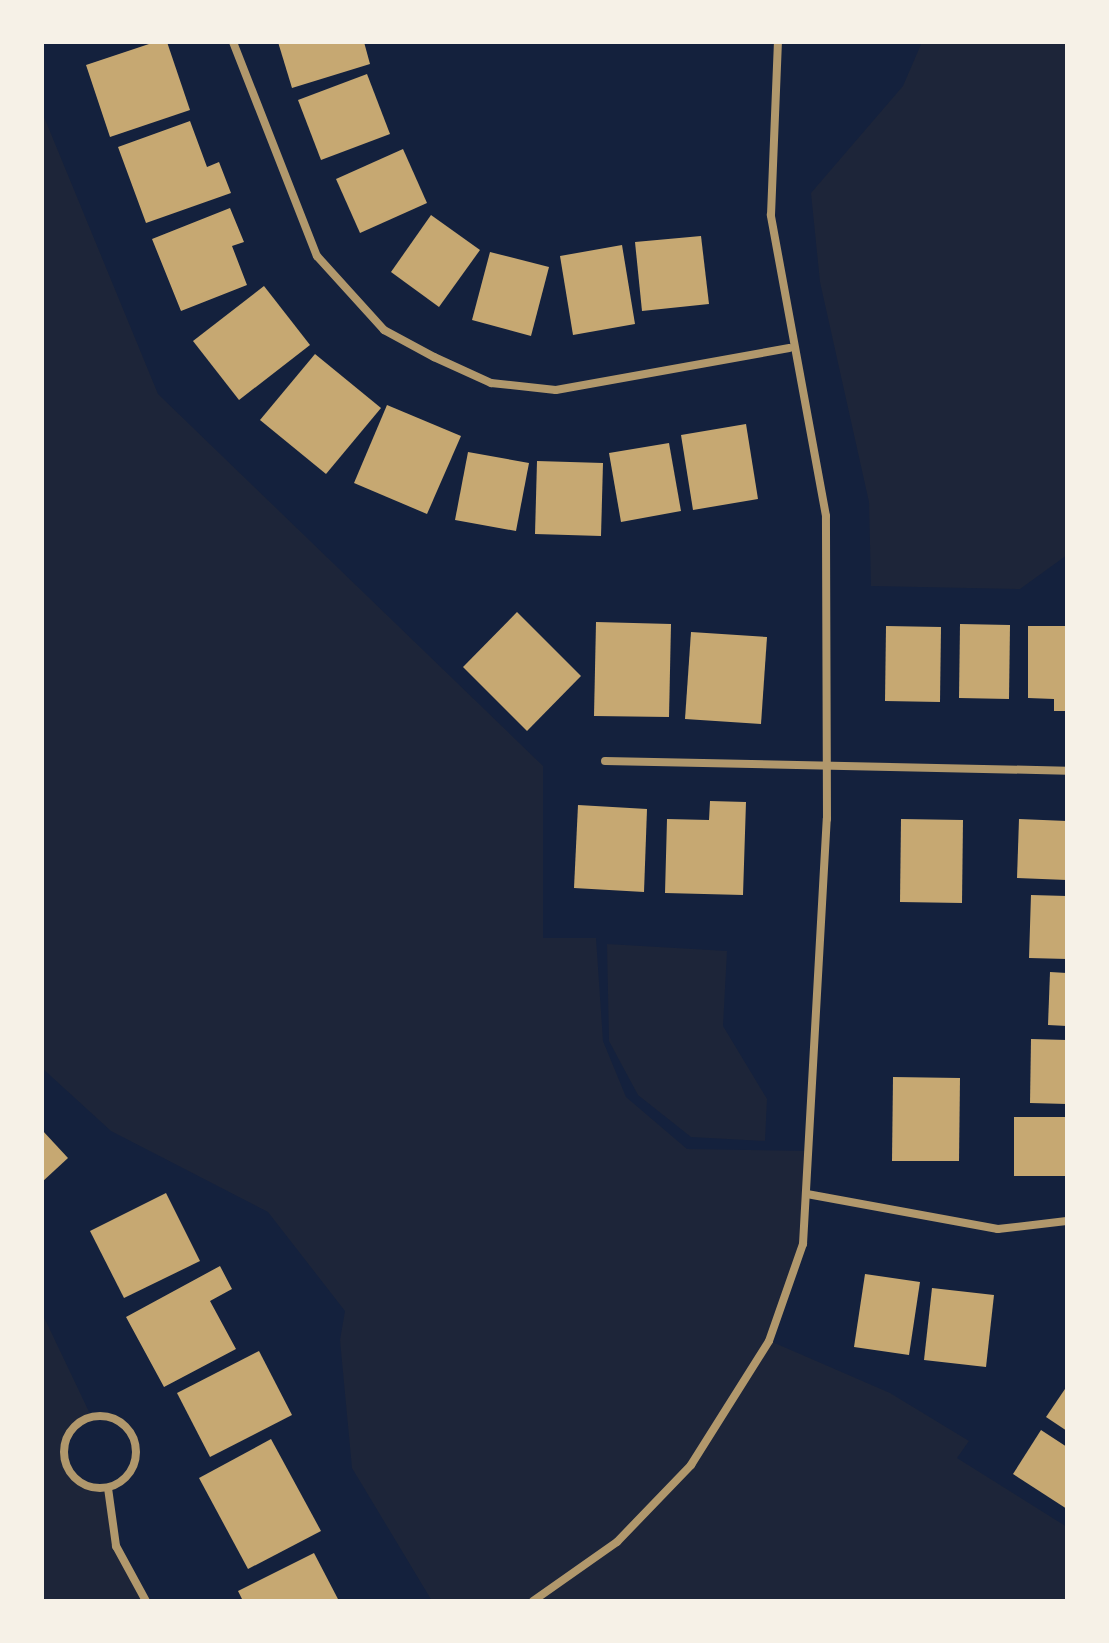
<!DOCTYPE html>
<html>
<head>
<meta charset="utf-8">
<style>
  body { margin:0 }
  #map { position:relative; width:1109px; height:1643px; overflow:hidden; background:#14213d; font-family:Spectral,serif }
  div>[style] { position:absolute }
  .green>* { inset:0; background:#1d2539 }
  .building>* { inset:0; background:#c6a872 }
  .minor>* { height:8px; margin:-4px; padding:0 4px; transform-origin:4px; border-radius:4px; background:#b1986c }
  .minor>.ring { margin:-4px; padding:0; box-sizing:content-box; background:none; border:8px solid #b1986c; border-radius:50% }
  span { translate:-50% -50%; white-space:nowrap; text-align:center; line-height:1.15; -webkit-text-stroke:6px #f6f1e7; paint-order:stroke }
  .frame { position:absolute; inset:0; border:44px solid #f6f1e7; pointer-events:none }
</style>
</head>
<body>
<div id="map">
  <div class="green">
    <i style="clip-path:polygon(922px 42px,1067px 42px,1067px 555px,1020px 589px,871px 586px,869px 502px,820px 282px,811px 193px,903px 86px)"></i>
    <i style="clip-path:polygon(42px 112px,158px 394px,543px 766px,543px 938px,596px 938px,603px 1041px,626px 1097px,687px 1149px,810px 1151px,803px 1244px,770px 1341px,890px 1393px,969px 1441px,957px 1458px,1067px 1527px,1067px 1601px,432px 1601px,352px 1468px,340px 1340px,345px 1311px,268px 1212px,111px 1131px,42px 1068px)"></i>
    <i style="clip-path:polygon(607px 944px,727px 951px,723px 1026px,767px 1099px,765px 1141px,691px 1137px,638px 1095px,609px 1041px)"></i>
    <i style="clip-path:polygon(42px 1313px,91px 1416px,65px 1441px,66px 1466px,83px 1485px,108px 1488px,116px 1546px,146px 1601px,42px 1601px)"></i>
  </div>
  <div class="building">
    <i style="clip-path:polygon(155px 42px,167px 42px,190px 110px,110px 137px,86px 65px)"></i>
    <i style="clip-path:polygon(278px 42px,364px 42px,370px 64px,292px 88px)"></i>
    <i style="clip-path:polygon(367px 74px,390px 134px,321px 160px,298px 100px)"></i>
    <i style="clip-path:polygon(190px 121px,207px 167px,219px 162px,231px 193px,146px 223px,118px 147px)"></i>
    <i style="clip-path:polygon(403px 149px,427px 203px,360px 233px,336px 179px)"></i>
    <i style="clip-path:polygon(230px 208px,244px 242px,232px 246px,247px 285px,181px 311px,152px 239px)"></i>
    <i style="clip-path:polygon(431px 215px,480px 250px,439px 307px,391px 272px)"></i>
    <i style="clip-path:polygon(701px 236px,709px 304px,642px 311px,635px 242px)"></i>
    <i style="clip-path:polygon(622px 245px,635px 324px,573px 335px,560px 256px)"></i>
    <i style="clip-path:polygon(490px 252px,549px 267px,531px 336px,472px 320px)"></i>
    <i style="clip-path:polygon(264px 286px,310px 345px,239px 400px,193px 341px)"></i>
    <i style="clip-path:polygon(315px 354px,381px 408px,326px 474px,260px 420px)"></i>
    <i style="clip-path:polygon(387px 405px,461px 436px,427px 514px,354px 483px)"></i>
    <i style="clip-path:polygon(746px 424px,758px 499px,693px 510px,681px 435px)"></i>
    <i style="clip-path:polygon(669px 443px,681px 511px,621px 522px,609px 453px)"></i>
    <i style="clip-path:polygon(468px 452px,529px 463px,516px 531px,455px 520px)"></i>
    <i style="clip-path:polygon(537px 461px,603px 463px,601px 536px,535px 534px)"></i>
    <i style="clip-path:polygon(517px 612px,581px 676px,527px 731px,463px 667px)"></i>
    <i style="clip-path:polygon(596px 622px,671px 624px,669px 717px,594px 716px)"></i>
    <i style="clip-path:polygon(960px 624px,1010px 625px,1009px 699px,959px 698px)"></i>
    <i style="clip-path:polygon(886px 626px,941px 627px,940px 702px,885px 701px)"></i>
    <i style="clip-path:polygon(1028px 626px,1067px 626px,1067px 711px,1054px 711px,1054px 699px,1028px 698px)"></i>
    <i style="clip-path:polygon(691px 632px,767px 637px,761px 724px,685px 719px)"></i>
    <i style="clip-path:polygon(710px 801px,746px 802px,743px 895px,665px 893px,667px 819px,709px 820px)"></i>
    <i style="clip-path:polygon(578px 805px,647px 809px,644px 892px,574px 888px)"></i>
    <i style="clip-path:polygon(901px 819px,963px 820px,962px 903px,900px 902px)"></i>
    <i style="clip-path:polygon(1019px 819px,1067px 821px,1067px 880px,1017px 878px)"></i>
    <i style="clip-path:polygon(1031px 895px,1067px 896px,1067px 959px,1029px 958px)"></i>
    <i style="clip-path:polygon(1050px 972px,1067px 973px,1067px 1026px,1048px 1025px)"></i>
    <i style="clip-path:polygon(1031px 1039px,1067px 1040px,1067px 1104px,1030px 1103px)"></i>
    <i style="clip-path:polygon(893px 1077px,960px 1078px,959px 1161px,892px 1161px)"></i>
    <i style="clip-path:polygon(1014px 1117px,1067px 1117px,1067px 1176px,1014px 1176px)"></i>
    <i style="clip-path:polygon(42px 1130px,68px 1158px,42px 1182px)"></i>
    <i style="clip-path:polygon(166px 1193px,200px 1261px,124px 1298px,90px 1231px)"></i>
    <i style="clip-path:polygon(220px 1266px,232px 1289px,210px 1301px,236px 1349px,164px 1387px,126px 1317px)"></i>
    <i style="clip-path:polygon(865px 1274px,920px 1282px,909px 1355px,854px 1347px)"></i>
    <i style="clip-path:polygon(932px 1288px,994px 1295px,986px 1367px,924px 1360px)"></i>
    <i style="clip-path:polygon(259px 1351px,292px 1415px,210px 1457px,177px 1393px)"></i>
    <i style="clip-path:polygon(1067px 1386px,1067px 1431px,1046px 1417px)"></i>
    <i style="clip-path:polygon(1041px 1430px,1067px 1447px,1067px 1509px,1013px 1474px)"></i>
    <i style="clip-path:polygon(271px 1439px,321px 1531px,248px 1569px,199px 1478px)"></i>
    <i style="clip-path:polygon(314px 1553px,339px 1601px,243px 1601px,238px 1591px)"></i>
  </div>
  <div class="minor">
    <i style="left:233px;top:42px;width:230px;rotate:68.6deg"></i>
    <i style="left:317px;top:256px;width:100px;rotate:47.8deg"></i>
    <i style="left:384px;top:330px;width:57px;rotate:28.4deg"></i>
    <i style="left:434px;top:357px;width:63px;rotate:24.5deg"></i>
    <i style="left:491px;top:383px;width:65px;rotate:6.1deg"></i>
    <i style="left:556px;top:390px;width:237px;rotate:-10.2deg"></i>
    <i style="left:605px;top:761px;width:462px;rotate:1.2deg"></i>
    <i style="left:807px;top:1194px;width:194px;rotate:10.4deg"></i>
    <i style="left:998px;top:1229px;width:69px;rotate:-6.6deg"></i>
    <i class="ring" style="left:64px;top:1416px;width:64px;height:64px"></i>
    <i style="left:108px;top:1488px;width:59px;rotate:82.1deg"></i>
    <i style="left:116px;top:1546px;width:63px;rotate:61.4deg"></i>
    <i style="left:533px;top:1601px;width:103px;rotate:-35.1deg"></i>
    <i style="left:617px;top:1542px;width:107px;rotate:-46.1deg"></i>
    <i style="left:691px;top:1465px;width:146px;rotate:-57.8deg"></i>
    <i style="left:769px;top:1341px;width:103px;rotate:-70.7deg"></i>
    <i style="left:803px;top:1244px;width:426px;rotate:-86.8deg"></i>
    <i style="left:827px;top:819px;width:303px;rotate:-90.2deg"></i>
    <i style="left:826px;top:516px;width:306px;rotate:-100.4deg"></i>
    <i style="left:771px;top:215px;width:173px;rotate:-87.7deg"></i>
  </div>
  <div class="frame"></div>
</div>
</body>
</html>
